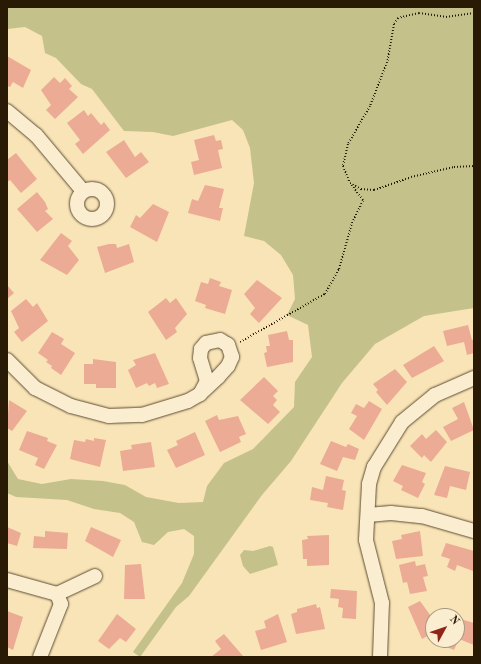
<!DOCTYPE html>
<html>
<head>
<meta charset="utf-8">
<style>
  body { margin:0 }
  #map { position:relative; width:481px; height:664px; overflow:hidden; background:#f9e4b7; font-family:"Old Standard TT",serif }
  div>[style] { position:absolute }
  .green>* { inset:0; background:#c4c28a }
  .building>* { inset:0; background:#ecab94 }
  .path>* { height:2px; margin-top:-1px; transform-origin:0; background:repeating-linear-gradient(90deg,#291a06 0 1px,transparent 0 3px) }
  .roads { filter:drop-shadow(0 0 1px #5d4c32) drop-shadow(0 0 1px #5d4c32) }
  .street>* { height:14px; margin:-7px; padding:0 7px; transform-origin:7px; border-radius:7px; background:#fbedd0 }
  .street>.ring { margin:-7px; padding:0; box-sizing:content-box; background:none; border:14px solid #fbedd0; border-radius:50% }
  span { translate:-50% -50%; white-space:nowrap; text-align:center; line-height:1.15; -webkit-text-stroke:4px #fbedd0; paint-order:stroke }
  .frame { position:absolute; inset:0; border:8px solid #291a06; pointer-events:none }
  .north { position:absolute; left:425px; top:608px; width:40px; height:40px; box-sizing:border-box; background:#fbedd0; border:1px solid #a7997f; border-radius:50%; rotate:50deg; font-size:11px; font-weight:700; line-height:16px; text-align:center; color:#291a06 }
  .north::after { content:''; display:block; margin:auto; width:14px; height:18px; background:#8f2418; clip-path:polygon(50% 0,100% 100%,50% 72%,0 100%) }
</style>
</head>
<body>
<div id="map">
  <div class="green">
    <i style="clip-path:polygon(7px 7px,474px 7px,474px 308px,424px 316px,375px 344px,342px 383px,291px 461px,262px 495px,189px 596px,176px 607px,140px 657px,133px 652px,182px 583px,194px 554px,194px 536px,184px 529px,168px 532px,154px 545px,142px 542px,134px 522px,120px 513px,94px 509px,67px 500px,16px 497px,7px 493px,7px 461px,18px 479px,42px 484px,71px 479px,103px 481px,125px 485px,146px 497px,179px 503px,203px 502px,207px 486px,224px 463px,253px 449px,294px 407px,295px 382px,312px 357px,308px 325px,287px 315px,295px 299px,293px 275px,281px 255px,264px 241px,244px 236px,254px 183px,250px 148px,243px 130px,232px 120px,173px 136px,153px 132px,124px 131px,92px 89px,81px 84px,56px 58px,45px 53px,42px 36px,25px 27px,7px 29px)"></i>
    <i style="clip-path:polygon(270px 546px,273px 547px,278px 565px,250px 574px,243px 566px,240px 555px,244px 550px,253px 551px)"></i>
  </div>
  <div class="building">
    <i style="clip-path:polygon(7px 56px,31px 70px,23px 88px,13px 82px,10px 87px,7px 86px)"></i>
    <i style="clip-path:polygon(54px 77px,60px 83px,65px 78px,72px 86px,69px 89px,78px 97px,55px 119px,46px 110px,51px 105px,41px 90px)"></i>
    <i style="clip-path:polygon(84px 110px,88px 116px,91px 113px,101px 125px,104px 122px,110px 130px,83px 154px,75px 144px,80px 140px,67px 123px)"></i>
    <i style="clip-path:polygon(214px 135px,216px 141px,221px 140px,223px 149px,218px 150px,222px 168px,194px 175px,191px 162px,199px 160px,194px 140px)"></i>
    <i style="clip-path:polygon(124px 140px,135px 157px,141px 152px,149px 162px,126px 178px,106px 152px)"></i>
    <i style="clip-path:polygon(16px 153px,37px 179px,21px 193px,10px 180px,7px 182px,7px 160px)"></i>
    <i style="clip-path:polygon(205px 185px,224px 189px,219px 208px,223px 208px,220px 221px,188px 213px,192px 199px,198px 201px)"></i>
    <i style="clip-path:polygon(37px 192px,45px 202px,48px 209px,45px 211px,53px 219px,37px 232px,17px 209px)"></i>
    <i style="clip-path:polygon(153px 204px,169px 212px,157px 242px,130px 227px,136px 215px,140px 218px)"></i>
    <i style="clip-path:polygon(61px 233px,72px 241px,68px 246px,79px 260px,67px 275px,40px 260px)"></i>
    <i style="clip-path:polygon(109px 244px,116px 244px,117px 248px,129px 244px,134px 262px,105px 273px,97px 247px)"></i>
    <i style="clip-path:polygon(210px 278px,221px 282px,219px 286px,232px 290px,225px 314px,205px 308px,206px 305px,195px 301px,201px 282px,208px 284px)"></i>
    <i style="clip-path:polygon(257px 280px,282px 298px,259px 323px,250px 314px,255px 308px,244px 294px)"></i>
    <i style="clip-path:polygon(7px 285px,14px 293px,7px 299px)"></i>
    <i style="clip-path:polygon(166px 298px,170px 303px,176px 298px,187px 314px,175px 328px,177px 332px,166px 340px,148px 312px)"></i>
    <i style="clip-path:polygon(26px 299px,33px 307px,37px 303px,48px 321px,22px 342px,14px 332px,19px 328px,11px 311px)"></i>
    <i style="clip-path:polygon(468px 325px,472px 340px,474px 339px,474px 353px,467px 355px,464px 342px,447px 346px,443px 331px)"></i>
    <i style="clip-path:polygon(287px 331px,289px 340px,293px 340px,293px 362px,267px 367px,264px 353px,267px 352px,266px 346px,270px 346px,268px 335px)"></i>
    <i style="clip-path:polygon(52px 332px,64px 339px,61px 344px,75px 353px,61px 375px,51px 368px,52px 366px,46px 362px,48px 360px,38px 353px)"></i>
    <i style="clip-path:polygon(434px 346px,444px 361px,412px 378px,403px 365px)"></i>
    <i style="clip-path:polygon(155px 353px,169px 384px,157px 388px,155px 383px,149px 386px,147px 383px,136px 388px,128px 370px,136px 365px,133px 360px)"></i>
    <i style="clip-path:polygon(93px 359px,116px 362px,116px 388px,96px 388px,96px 384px,84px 384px,84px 364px,93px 364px)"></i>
    <i style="clip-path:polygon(395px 369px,407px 382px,387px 405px,376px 392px,378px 390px,373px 384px)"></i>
    <i style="clip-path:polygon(264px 377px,278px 391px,273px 396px,277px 400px,273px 405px,280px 412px,268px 424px,240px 400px)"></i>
    <i style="clip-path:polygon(9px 400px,27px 411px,12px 431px,7px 428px)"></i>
    <i style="clip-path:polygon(369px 401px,382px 409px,364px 440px,349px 429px,357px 416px,351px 413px,356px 404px,364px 408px)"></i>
    <i style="clip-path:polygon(464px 402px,474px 430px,451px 441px,443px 427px,458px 419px,452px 408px)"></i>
    <i style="clip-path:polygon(217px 415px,219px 420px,238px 416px,246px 434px,239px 437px,241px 442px,220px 452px,205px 421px)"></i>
    <i style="clip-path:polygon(436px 430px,447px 442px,431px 462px,424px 455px,422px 458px,410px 446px,422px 434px,426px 439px)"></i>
    <i style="clip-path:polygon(27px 431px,48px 438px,47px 441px,57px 445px,44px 469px,35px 465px,38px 458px,19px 450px)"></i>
    <i style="clip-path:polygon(195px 432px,205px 455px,176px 468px,167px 450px,178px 445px,176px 441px)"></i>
    <i style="clip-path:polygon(94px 438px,106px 440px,100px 467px,70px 459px,74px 440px,85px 442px,86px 439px,94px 441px)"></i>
    <i style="clip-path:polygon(331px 441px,346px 447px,348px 444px,359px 449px,355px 460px,343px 457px,337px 471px,320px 464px)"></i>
    <i style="clip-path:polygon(151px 442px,155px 467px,123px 471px,120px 451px,132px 449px,131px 445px)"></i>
    <i style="clip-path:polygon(402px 465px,426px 473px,422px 482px,425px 484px,418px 498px,401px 490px,403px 486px,393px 481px)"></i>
    <i style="clip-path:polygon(445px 466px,470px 472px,466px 490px,450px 486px,447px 498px,434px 495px)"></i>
    <i style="clip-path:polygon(326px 476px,344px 480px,342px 490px,346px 491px,343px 510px,327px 507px,328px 503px,310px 500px,312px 487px,323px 490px)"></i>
    <i style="clip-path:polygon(7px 527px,21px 533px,17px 546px,7px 543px)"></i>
    <i style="clip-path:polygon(91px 527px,121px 540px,113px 557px,85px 541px)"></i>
    <i style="clip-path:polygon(45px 531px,68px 533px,67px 549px,33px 548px,34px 536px,45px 537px)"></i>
    <i style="clip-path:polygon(420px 531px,423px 556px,396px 559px,392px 541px,402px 539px,401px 535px)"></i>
    <i style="clip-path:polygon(329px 535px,329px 565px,307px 566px,307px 559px,303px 559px,302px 540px,308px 539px,307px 536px)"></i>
    <i style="clip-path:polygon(446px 543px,474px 551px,473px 571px,457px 565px,455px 571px,447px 567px,450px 559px,441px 556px)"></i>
    <i style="clip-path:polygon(415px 561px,416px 566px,425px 564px,428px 576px,423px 577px,427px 591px,410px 594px,407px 582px,403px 583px,399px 565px)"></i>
    <i style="clip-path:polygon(141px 564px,145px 599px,124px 599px,125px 565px)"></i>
    <i style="clip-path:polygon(331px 589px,357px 591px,356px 619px,342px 618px,343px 608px,338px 607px,339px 599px,330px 598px)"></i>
    <i style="clip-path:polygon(420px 601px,433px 619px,433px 633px,422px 639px,408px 607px)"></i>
    <i style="clip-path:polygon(316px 604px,317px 608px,320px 607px,325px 629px,296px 634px,291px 614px,297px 612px,297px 609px)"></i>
    <i style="clip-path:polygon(7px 611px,23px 617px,13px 650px,7px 647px)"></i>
    <i style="clip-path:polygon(117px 614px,136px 629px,126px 642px,120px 638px,109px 649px,98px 641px)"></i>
    <i style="clip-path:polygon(278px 614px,287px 642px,261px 650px,255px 631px,266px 628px,264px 621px)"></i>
    <i style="clip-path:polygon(457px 618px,474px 623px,474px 645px,459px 639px,454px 650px,442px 645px,444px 640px,457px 640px)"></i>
    <i style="clip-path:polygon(224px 634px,243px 656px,242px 657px,211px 657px,221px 649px,215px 641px)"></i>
  </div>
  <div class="path">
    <i style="left:474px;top:13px;width:27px;rotate:172deg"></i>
    <i style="left:447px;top:17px;width:28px;rotate:-172deg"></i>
    <i style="left:419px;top:13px;width:22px;rotate:167deg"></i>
    <i style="left:398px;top:18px;width:7px;rotate:124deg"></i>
    <i style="left:394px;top:24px;width:39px;rotate:100deg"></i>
    <i style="left:387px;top:62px;width:47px;rotate:111.1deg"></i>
    <i style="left:370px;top:106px;width:44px;rotate:120.1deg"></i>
    <i style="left:348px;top:144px;width:23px;rotate:103deg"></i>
    <i style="left:343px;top:166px;width:18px;rotate:68deg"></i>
    <i style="left:350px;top:183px;width:13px;rotate:29deg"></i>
    <i style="left:361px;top:189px;width:13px;rotate:4deg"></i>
    <i style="left:374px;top:190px;width:39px;rotate:-19deg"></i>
    <i style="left:411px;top:177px;width:44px;rotate:-13.1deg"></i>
    <i style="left:454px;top:167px;width:20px;rotate:-3deg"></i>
    <i style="left:240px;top:342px;width:98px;rotate:-29.5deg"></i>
    <i style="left:325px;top:294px;width:29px;rotate:-61deg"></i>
    <i style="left:339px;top:269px;width:48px;rotate:-74.2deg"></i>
    <i style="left:352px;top:223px;width:25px;rotate:-64deg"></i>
    <i style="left:363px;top:200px;width:20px;rotate:-127deg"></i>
  </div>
  <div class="roads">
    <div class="street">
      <i style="left:7px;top:111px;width:38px;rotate:40deg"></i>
      <i style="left:36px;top:135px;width:73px;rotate:50deg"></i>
      <i class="ring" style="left:77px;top:189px;width:16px;height:16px"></i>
      <i style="left:7px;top:360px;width:40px;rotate:45deg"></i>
      <i style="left:35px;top:388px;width:40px;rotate:26.6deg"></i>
      <i style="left:71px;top:406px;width:39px;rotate:15deg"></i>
      <i style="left:109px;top:416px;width:33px;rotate:-2deg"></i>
      <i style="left:142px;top:415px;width:48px;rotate:-16.9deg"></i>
      <i style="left:188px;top:401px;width:14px;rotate:-30deg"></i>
      <i style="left:200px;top:394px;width:25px;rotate:-43deg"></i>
      <i style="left:218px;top:377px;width:15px;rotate:-48deg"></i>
      <i style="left:228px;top:366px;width:10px;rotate:-66deg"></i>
      <i style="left:232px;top:357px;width:13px;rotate:-108deg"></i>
      <i style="left:228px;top:345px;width:9px;rotate:-148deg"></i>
      <i style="left:220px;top:340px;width:14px;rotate:168deg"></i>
      <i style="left:206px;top:343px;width:8px;rotate:130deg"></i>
      <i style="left:201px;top:349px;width:9px;rotate:96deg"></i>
      <i style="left:200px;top:358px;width:24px;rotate:73deg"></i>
      <i style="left:207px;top:381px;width:15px;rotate:118deg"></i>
      <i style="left:368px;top:515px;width:23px;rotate:-5deg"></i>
      <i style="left:391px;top:513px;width:31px;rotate:6deg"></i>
      <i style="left:422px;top:516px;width:54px;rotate:16.1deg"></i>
      <i style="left:7px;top:580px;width:52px;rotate:15.6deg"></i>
      <i style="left:57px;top:594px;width:42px;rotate:-25.3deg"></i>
      <i style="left:40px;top:657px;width:57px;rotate:-68.4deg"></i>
      <i style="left:61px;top:604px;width:11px;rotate:-112deg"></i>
      <i style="left:380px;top:657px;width:54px;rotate:-87.9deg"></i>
      <i style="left:382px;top:603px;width:65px;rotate:-104.3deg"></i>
      <i style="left:366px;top:540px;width:56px;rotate:-86.9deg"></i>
      <i style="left:369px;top:484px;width:18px;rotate:-74deg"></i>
      <i style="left:374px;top:467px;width:53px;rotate:-58.1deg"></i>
      <i style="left:402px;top:422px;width:43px;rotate:-39.3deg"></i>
      <i style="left:435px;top:395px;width:43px;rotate:-23.6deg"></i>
    </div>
  </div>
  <div class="frame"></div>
  <div class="north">N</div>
</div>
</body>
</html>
